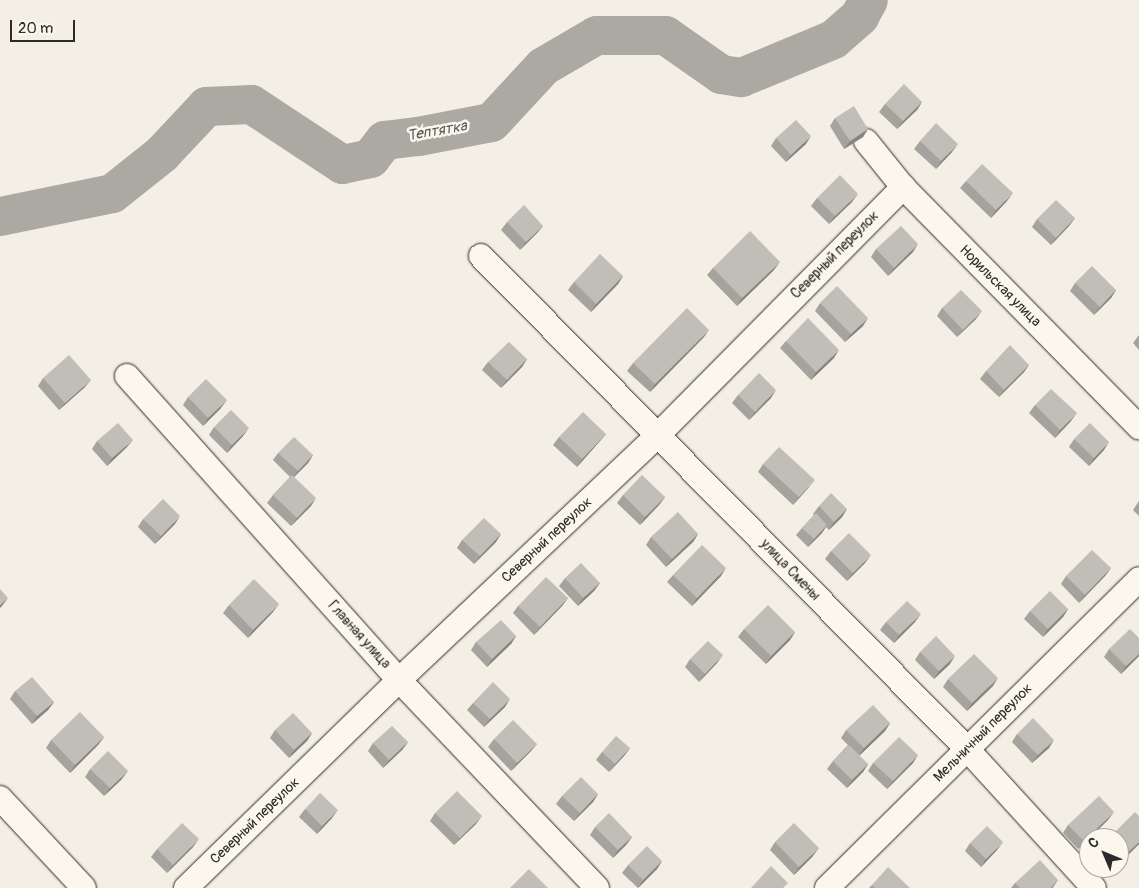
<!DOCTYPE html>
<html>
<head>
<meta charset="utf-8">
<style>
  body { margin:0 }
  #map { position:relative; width:1139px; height:888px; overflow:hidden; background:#f3efe4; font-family:Pangolin,sans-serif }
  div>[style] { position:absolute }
  .river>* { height:39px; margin:-19.5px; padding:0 19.5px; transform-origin:19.5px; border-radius:19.5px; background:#aca9a2 }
  .roads { filter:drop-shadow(0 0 1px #2b2b2b) drop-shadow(0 0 1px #2b2b2b) }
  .minor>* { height:24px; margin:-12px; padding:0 12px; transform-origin:12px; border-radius:12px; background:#fbf7ec }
  .wall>* { inset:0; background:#a5a39d }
  .shaded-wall>* { inset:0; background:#86857f }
  .building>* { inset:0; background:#c0beb6 }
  span { translate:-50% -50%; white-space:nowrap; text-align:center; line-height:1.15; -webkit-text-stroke:5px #fbf7ec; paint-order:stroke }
  .street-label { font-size:14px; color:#2b2b2b }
  .water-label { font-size:15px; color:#585755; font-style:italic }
  .north { position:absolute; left:1079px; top:828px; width:50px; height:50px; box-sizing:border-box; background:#fbf7ec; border:1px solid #a8a59f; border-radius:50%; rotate:315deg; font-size:14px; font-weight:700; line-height:20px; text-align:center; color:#2b2b2b }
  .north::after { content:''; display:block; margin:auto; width:18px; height:22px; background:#2b2b2b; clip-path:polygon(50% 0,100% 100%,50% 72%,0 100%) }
  .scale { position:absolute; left:10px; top:20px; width:65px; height:22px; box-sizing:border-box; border:2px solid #2b2b2b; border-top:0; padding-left:6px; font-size:15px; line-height:18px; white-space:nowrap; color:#2b2b2b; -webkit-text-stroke:4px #fbf7ec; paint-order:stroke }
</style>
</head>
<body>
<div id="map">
  <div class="river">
    <i style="left:0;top:216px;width:114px;rotate:-11.6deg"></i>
    <i style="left:112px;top:193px;width:63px;rotate:-38.5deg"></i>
    <i style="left:161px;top:154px;width:66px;rotate:-46.8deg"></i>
    <i style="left:206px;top:106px;width:45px;rotate:-2.5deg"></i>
    <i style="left:251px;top:104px;width:109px;rotate:33.4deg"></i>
    <i style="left:342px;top:164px;width:29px;rotate:-12deg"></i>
    <i style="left:370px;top:158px;width:23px;rotate:-52deg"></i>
    <i style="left:384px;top:140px;width:34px;rotate:-7deg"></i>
    <i style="left:418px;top:136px;width:74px;rotate:-10.9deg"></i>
    <i style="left:491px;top:122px;width:76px;rotate:-47.1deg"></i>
    <i style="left:543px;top:66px;width:61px;rotate:-30.3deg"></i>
    <i style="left:596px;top:35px;width:69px"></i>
    <i style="left:665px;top:35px;width:68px;rotate:34.9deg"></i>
    <i style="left:721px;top:74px;width:20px;rotate:9deg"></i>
    <i style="left:741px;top:77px;width:100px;rotate:-22.4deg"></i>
    <i style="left:833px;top:39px;width:35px;rotate:-41deg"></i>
    <i style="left:859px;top:16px;width:18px;rotate:-61deg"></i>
  </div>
  <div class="roads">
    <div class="minor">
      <i style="left:866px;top:141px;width:59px;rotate:51.2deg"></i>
      <i style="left:903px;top:187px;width:337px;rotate:45.5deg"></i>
      <i style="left:481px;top:256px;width:692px;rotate:45.41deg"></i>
      <i style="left:967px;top:749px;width:188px;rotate:47.6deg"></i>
      <i style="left:127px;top:376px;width:408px;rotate:48.2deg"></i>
      <i style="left:399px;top:680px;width:287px;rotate:46.4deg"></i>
      <i style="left:0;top:798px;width:123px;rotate:47deg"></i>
      <i style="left:186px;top:888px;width:298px;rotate:-44.3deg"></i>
      <i style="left:399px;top:680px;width:357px;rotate:-43.4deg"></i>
      <i style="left:658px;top:435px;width:349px;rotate:-45.3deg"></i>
      <i style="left:827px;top:888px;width:439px;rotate:-44.7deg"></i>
    </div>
  </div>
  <div class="wall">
    <i style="clip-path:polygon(922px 102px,917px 110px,897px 129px,879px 112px,885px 104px)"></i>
    <i style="clip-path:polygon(835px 118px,868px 129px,863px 137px,844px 149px,830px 126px)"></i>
    <i style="clip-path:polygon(776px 138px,806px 144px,786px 162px,771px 146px)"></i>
    <i style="clip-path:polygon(920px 141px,952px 152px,936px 169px,914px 149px)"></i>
    <i style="clip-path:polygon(966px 181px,1007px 201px,991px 218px,960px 188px)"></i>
    <i style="clip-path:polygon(817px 198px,852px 202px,829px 224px,811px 206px)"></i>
    <i style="clip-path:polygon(1075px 218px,1069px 226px,1051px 245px,1032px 227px,1037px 219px)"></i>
    <i style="clip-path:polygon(507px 222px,543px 226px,537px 233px,520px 250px,501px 230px)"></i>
    <i style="clip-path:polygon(876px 249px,913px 252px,888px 276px,871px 257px)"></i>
    <i style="clip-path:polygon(713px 268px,774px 270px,737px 306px,707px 275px)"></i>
    <i style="clip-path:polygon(623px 276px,618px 284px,591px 312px,568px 290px,574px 282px)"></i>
    <i style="clip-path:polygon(1075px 283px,1116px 290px,1111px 298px,1094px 315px,1070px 291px)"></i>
    <i style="clip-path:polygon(820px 303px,863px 326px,845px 342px,815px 311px)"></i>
    <i style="clip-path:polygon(942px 308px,976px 319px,957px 337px,937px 316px)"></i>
    <i style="clip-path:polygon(1139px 335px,1139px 350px,1133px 343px)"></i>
    <i style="clip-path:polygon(704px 337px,650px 392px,627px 371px,633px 363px)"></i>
    <i style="clip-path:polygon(786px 341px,834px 358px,811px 380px,780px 348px)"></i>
    <i style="clip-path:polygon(527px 359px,522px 367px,501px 388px,482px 370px,488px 362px)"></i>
    <i style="clip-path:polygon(1029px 365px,1024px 372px,999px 397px,980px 379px,986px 371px)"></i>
    <i style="clip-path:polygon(43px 378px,85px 387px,59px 410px,38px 386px)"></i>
    <i style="clip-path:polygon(738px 395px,771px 398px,749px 420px,732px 403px)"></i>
    <i style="clip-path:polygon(188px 397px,221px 408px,203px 426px,183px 405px)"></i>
    <i style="clip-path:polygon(1035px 405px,1071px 421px,1055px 438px,1029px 413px)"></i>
    <i style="clip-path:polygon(214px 427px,243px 436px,227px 453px,209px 435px)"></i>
    <i style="clip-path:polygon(606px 434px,600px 441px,577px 467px,553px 445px,559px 437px)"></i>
    <i style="clip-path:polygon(1074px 439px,1104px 450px,1089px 466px,1069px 447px)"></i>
    <i style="clip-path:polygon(97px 441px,127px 447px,107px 466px,92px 449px)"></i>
    <i style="clip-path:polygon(278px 453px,313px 455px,308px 463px,294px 477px,311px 506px,291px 526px,267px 503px,273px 495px,290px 477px,273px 460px)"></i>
    <i style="clip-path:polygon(763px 464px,809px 487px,793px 505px,758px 472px)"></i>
    <i style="clip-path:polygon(623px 495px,665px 497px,659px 505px,640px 525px,617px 503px)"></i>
    <i style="clip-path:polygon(1139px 501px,1139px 516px,1133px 510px)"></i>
    <i style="clip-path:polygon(819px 506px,847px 509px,842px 517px,829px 530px,826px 527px,822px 533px,808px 547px,796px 535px,802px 528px,814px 515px,813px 514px)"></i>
    <i style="clip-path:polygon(143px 519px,175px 524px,155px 544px,138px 527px)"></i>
    <i style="clip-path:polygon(501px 534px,496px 542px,474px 564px,457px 548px,462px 540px)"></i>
    <i style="clip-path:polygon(698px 534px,693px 542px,666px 567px,646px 545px,651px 537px)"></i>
    <i style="clip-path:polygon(831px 551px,865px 563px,847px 581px,825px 559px)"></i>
    <i style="clip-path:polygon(1111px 568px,1105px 576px,1079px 603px,1061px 584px,1066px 576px)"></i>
    <i style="clip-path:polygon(673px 575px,721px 576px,692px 606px,667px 582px)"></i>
    <i style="clip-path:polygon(565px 578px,600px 583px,594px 591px,578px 606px,559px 586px)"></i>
    <i style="clip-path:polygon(568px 598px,562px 606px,534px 635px,513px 613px,518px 606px)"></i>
    <i style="clip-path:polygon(229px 605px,273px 612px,248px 638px,223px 613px)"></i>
    <i style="clip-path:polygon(1068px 609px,1063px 617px,1043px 637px,1024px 619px,1030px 611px)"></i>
    <i style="clip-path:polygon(886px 622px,915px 622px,894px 643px,880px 630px)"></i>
    <i style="clip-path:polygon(744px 629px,795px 632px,790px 640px,766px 664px,738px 637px)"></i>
    <i style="clip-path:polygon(516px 636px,511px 644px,487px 667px,471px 650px,476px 642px)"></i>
    <i style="clip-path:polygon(1139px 638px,1139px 656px,1121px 674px,1104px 657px,1109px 649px)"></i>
    <i style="clip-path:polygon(920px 652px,950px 664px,934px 679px,915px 660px)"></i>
    <i style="clip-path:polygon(690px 659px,717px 663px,699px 682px,685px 667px)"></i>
    <i style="clip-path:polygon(948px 679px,993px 686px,967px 711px,943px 687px)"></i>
    <i style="clip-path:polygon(15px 691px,54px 702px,48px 710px,32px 724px,10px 699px)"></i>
    <i style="clip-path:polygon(473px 703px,505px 707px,484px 727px,467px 710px)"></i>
    <i style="clip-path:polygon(890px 723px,885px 731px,859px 756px,868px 764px,863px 772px,847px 788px,827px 769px,833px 761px,848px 745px,841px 738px,846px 730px)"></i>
    <i style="clip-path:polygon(275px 730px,312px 733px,307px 741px,289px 758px,270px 738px)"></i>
    <i style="clip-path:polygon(1017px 734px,1049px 748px,1032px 763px,1012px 742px)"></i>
    <i style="clip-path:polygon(104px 737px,98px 745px,70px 773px,46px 748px,51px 740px)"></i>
    <i style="clip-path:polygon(494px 739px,537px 744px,531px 751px,511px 771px,488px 747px)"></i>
    <i style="clip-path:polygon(408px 742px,402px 750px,383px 768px,368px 751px,373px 743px)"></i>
    <i style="clip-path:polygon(630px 748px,624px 756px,609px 772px,596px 760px,602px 752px)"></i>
    <i style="clip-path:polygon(873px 763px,913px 763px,887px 789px,868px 771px)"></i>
    <i style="clip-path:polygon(90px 769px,122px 779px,104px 796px,85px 777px)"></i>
    <i style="clip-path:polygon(598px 794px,593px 802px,574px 821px,556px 804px,562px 796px)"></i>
    <i style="clip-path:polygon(305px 809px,332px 818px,317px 834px,299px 817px)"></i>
    <i style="clip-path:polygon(435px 813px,476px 824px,454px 845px,430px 821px)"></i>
    <i style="clip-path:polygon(1139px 816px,1139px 844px,1119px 864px,1119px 838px)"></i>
    <i style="clip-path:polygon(1108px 820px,1078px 849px,1063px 833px,1068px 825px)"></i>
    <i style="clip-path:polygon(595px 827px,632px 837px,626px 845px,613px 858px,590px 835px)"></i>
    <i style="clip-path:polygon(775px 842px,813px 856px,794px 875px,770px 850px)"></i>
    <i style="clip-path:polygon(970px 843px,997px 850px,981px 867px,965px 851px)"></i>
    <i style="clip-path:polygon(193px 847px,167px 873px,151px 857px,157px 849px)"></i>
    <i style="clip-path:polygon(662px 861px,657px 869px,638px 888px,622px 873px,628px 865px)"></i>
    <i style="clip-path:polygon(1058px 880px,1053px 888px,1011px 888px,1015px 883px)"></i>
    <i style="clip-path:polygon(872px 885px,910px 888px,869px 888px)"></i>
  </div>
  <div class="shaded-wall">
    <i style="clip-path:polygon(922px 102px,917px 110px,897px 129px,903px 121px)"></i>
    <i style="clip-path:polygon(868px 129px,863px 137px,844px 149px,850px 141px)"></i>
    <i style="clip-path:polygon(811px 136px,806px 144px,786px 162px,791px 155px)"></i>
    <i style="clip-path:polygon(958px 144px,952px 152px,936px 169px,941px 161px)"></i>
    <i style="clip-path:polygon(1013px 193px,1007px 201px,991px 218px,996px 210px)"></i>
    <i style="clip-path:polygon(858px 194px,852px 202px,829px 224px,835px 216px)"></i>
    <i style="clip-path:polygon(1075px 218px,1069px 226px,1051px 245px,1056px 238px)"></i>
    <i style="clip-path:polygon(543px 226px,537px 233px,520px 250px,526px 242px)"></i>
    <i style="clip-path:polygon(918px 244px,913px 252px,888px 276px,894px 268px)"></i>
    <i style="clip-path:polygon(780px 262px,774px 270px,737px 306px,742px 298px)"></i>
    <i style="clip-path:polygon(623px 276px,618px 284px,591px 312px,596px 304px)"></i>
    <i style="clip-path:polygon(1116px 290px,1111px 298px,1094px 315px,1100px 307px)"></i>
    <i style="clip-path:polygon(982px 311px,976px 319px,957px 337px,963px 330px)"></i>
    <i style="clip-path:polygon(868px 318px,863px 326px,845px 342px,851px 334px)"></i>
    <i style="clip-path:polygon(709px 330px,704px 337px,650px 392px,655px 384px)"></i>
    <i style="clip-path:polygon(839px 350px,834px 358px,811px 380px,816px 372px)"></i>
    <i style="clip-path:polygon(527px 359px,522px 367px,501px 388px,507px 380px)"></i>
    <i style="clip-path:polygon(1029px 365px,1024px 372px,999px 397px,1004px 390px)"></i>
    <i style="clip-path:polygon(91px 380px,85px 387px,59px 410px,65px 403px)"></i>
    <i style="clip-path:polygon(776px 390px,771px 398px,749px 420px,755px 412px)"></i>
    <i style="clip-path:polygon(227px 400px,221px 408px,203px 426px,208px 418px)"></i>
    <i style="clip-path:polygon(1077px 413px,1071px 421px,1055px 438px,1060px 430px)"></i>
    <i style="clip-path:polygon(249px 428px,243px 436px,227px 453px,232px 445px)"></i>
    <i style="clip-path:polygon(606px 434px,600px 441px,577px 467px,582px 459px)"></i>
    <i style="clip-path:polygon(133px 440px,127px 447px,107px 466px,112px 458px)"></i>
    <i style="clip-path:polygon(1109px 442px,1104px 450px,1089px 466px,1094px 458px)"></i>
    <i style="clip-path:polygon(313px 455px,308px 463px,292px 479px,298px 471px)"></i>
    <i style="clip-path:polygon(815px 480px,809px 487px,793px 505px,799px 497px)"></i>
    <i style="clip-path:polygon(665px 497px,659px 505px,640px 525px,645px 517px)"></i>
    <i style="clip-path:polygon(316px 498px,311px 506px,291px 526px,297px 518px)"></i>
    <i style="clip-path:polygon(847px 509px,842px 517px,829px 530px,834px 522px)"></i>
    <i style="clip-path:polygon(180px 516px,175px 524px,155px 544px,161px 536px)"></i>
    <i style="clip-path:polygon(827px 525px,822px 533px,808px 547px,814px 539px)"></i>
    <i style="clip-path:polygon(501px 534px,496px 542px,474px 564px,480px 556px)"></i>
    <i style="clip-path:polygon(698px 534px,693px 542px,666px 567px,672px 559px)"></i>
    <i style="clip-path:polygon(871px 555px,865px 563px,847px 581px,853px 573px)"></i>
    <i style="clip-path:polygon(726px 568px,721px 576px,692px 606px,697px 598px)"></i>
    <i style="clip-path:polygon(1111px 568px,1105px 576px,1079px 603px,1085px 595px)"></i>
    <i style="clip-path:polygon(600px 583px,594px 591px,578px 606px,583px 598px)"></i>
    <i style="clip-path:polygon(8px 598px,2px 606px,0 608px,0 605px)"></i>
    <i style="clip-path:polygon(568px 598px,562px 606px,534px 635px,540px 627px)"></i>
    <i style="clip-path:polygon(279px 604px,273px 612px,248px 638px,253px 630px)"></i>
    <i style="clip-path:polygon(1068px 609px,1063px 617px,1043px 637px,1048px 629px)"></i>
    <i style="clip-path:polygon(921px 614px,915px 622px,894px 643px,899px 635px)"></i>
    <i style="clip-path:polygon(795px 632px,790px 640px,766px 664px,771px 656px)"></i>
    <i style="clip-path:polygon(516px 636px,511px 644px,487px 667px,492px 659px)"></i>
    <i style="clip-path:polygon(1139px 654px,1139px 656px,1121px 674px,1126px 666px)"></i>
    <i style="clip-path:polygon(723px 655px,717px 663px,699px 682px,705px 674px)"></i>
    <i style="clip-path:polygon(955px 656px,950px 664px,934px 679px,939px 671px)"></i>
    <i style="clip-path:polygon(998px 678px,993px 686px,967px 711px,972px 703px)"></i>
    <i style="clip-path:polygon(510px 699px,505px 707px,484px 727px,490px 719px)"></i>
    <i style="clip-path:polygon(54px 702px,48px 710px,32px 724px,37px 716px)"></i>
    <i style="clip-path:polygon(890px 723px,885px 731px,859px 756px,864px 748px)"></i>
    <i style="clip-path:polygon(312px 733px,307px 741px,289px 758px,294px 750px)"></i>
    <i style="clip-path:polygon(104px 737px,98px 745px,70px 773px,75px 765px)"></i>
    <i style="clip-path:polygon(1054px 740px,1049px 748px,1032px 763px,1038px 755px)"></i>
    <i style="clip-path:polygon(408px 742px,402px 750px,383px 768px,389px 760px)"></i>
    <i style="clip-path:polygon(537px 744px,531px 751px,511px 771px,517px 763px)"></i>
    <i style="clip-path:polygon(630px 748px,624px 756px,609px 772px,615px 764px)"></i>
    <i style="clip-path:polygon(918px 755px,913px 763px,887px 789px,893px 781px)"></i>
    <i style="clip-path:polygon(868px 764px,863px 772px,847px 788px,852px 780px)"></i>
    <i style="clip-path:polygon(128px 771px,122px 779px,104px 796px,110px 788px)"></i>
    <i style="clip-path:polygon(598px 794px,593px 802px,574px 821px,580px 813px)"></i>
    <i style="clip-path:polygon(338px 810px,332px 818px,317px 834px,322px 826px)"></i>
    <i style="clip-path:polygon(1114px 812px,1108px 820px,1078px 849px,1084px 841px)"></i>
    <i style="clip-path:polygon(482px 816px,476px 824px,454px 845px,460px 838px)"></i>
    <i style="clip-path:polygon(632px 837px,626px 845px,613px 858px,618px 850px)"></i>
    <i style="clip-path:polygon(199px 839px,193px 847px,167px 873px,173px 865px)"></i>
    <i style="clip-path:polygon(1003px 842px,997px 850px,981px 867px,986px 859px)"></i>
    <i style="clip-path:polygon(1139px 842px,1139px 844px,1119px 864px,1122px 858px)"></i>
    <i style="clip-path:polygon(819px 848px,813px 856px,794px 875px,799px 867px)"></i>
    <i style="clip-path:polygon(662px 861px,657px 869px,638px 888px,643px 880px)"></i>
  </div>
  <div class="building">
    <i style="clip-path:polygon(904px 84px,922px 102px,903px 121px,885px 104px)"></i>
    <i style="clip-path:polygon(854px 106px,868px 129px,850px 141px,835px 118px)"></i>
    <i style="clip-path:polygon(796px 120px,811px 136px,791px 155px,776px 138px)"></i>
    <i style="clip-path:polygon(936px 123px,958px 144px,941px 161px,920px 141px)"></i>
    <i style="clip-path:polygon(982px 164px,1013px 193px,996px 210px,966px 181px)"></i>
    <i style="clip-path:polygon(840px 175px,858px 194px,835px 216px,817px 198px)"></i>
    <i style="clip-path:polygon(1056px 200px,1075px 218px,1056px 238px,1037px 219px)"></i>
    <i style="clip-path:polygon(524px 205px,543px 226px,526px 242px,507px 222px)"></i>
    <i style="clip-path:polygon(901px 226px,918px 244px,894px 268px,876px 249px)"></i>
    <i style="clip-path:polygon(750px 231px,780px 262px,742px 298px,713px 268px)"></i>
    <i style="clip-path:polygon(600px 254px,623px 276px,596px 304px,574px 282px)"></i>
    <i style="clip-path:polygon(1092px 266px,1116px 290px,1100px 307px,1075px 283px)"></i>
    <i style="clip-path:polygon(837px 286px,868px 318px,851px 334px,820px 303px)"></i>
    <i style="clip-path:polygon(961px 290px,982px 311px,963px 330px,942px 308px)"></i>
    <i style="clip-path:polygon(687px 308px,709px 330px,655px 384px,633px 363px)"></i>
    <i style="clip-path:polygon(808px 318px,839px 350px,816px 372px,786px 341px)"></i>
    <i style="clip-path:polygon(509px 342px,527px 359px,507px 380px,488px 362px)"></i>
    <i style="clip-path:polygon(1010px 345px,1029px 365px,1004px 390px,986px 371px)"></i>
    <i style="clip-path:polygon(69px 355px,91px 380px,65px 403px,43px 378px)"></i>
    <i style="clip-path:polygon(759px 373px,776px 390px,755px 412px,738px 395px)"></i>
    <i style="clip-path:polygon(206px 379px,227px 400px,208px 418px,188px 397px)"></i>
    <i style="clip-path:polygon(1051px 389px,1077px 413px,1060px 430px,1035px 405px)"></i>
    <i style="clip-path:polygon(231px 410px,249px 428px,232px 445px,214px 427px)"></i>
    <i style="clip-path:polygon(583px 412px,606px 434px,582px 459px,559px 437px)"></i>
    <i style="clip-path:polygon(118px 423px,133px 440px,112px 458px,97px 441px)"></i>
    <i style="clip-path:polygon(1090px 423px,1109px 442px,1094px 458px,1074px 439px)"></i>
    <i style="clip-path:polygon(294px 437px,313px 455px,298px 471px,278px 453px)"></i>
    <i style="clip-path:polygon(779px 447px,815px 480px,799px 497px,763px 464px)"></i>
    <i style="clip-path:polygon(292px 475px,316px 498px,297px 518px,273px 495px)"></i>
    <i style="clip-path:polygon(642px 475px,665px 497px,645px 517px,623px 495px)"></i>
    <i style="clip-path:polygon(831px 493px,847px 509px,834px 522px,819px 506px)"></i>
    <i style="clip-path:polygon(163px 499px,180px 516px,161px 536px,143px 519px)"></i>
    <i style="clip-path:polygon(678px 512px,698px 534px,672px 559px,651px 537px)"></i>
    <i style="clip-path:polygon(816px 513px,827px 525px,814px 539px,802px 528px)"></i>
    <i style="clip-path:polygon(484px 518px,501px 534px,480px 556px,462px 540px)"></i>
    <i style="clip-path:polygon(849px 533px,871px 555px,853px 573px,831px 551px)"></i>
    <i style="clip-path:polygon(702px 545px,726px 568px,697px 598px,673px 575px)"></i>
    <i style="clip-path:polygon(1092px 550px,1111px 568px,1085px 595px,1066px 576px)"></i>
    <i style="clip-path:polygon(581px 563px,600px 583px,583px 598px,565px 578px)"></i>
    <i style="clip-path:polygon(546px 577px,568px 598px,540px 627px,518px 606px)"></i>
    <i style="clip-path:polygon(254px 579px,279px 604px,253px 630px,229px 605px)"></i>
    <i style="clip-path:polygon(0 589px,8px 598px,0 605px)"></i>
    <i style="clip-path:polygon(1050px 591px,1068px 609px,1048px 629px,1030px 611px)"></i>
    <i style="clip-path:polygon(907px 601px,921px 614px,899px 635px,886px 622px)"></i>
    <i style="clip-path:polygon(768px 605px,795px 632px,771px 656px,744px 629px)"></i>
    <i style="clip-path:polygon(501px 620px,516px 636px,492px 659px,476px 642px)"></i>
    <i style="clip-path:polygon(1130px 629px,1139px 638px,1139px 654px,1126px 666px,1109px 649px)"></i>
    <i style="clip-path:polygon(936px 636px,955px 656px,939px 671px,920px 652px)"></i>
    <i style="clip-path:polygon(708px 641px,723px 655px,705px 674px,690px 659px)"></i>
    <i style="clip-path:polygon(974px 654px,998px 678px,972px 703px,948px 679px)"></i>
    <i style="clip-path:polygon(32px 677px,54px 702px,37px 716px,15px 691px)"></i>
    <i style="clip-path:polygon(493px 682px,510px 699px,490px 719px,473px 703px)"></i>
    <i style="clip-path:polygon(873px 705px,890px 723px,864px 748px,846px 730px)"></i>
    <i style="clip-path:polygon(80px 712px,104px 737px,75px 765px,51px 740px)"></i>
    <i style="clip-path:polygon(293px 713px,312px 733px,294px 750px,275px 730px)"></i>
    <i style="clip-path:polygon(1033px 718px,1054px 740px,1038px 755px,1017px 734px)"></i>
    <i style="clip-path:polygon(513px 720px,537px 744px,517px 763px,494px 739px)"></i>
    <i style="clip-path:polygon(392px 726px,408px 742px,389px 760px,373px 743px)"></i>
    <i style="clip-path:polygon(616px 736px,630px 748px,615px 764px,602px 752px)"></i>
    <i style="clip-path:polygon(899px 737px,918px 755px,893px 781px,873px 763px)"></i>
    <i style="clip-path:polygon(849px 745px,868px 764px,852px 780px,833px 761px)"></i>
    <i style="clip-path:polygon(108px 751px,128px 771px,110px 788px,90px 769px)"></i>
    <i style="clip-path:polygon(581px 777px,598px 794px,580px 813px,562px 796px)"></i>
    <i style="clip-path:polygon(457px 791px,482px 816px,460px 838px,435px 813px)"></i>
    <i style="clip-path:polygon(320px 793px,338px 810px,322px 826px,305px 809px)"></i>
    <i style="clip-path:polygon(1099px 796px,1114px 812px,1084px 841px,1068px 825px)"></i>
    <i style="clip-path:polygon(1135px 812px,1139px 816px,1139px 842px,1122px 858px,1119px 855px,1119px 838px,1109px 838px)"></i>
    <i style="clip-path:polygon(609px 813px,632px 837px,618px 850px,595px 827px)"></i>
    <i style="clip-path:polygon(182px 823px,199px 839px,173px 865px,157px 849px)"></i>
    <i style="clip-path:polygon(794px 823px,819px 848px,799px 867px,775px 842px)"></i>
    <i style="clip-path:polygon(987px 826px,1003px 842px,986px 859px,970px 843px)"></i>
    <i style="clip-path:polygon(647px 846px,662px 861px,643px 880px,628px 865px)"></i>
    <i style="clip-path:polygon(1040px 860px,1058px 880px,1050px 888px,1020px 888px,1015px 883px)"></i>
    <i style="clip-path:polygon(771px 866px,788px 883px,783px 888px,751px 888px)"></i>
    <i style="clip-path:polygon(888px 867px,910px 888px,875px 888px,872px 885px)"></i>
    <i style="clip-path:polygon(529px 869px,548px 888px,510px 888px)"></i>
  </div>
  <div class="street-label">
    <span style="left:835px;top:255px;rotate:-45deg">Северный переулок</span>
    <span style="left:1000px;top:286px;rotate:45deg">Норильская улица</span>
    <span style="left:547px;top:540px;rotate:-43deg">Северный переулок</span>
    <span style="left:790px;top:570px;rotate:46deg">улица Смены</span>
    <span style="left:359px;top:635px;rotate:48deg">Главная улица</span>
    <span style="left:983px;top:733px;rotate:-45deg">Мельничный переулок</span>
    <span style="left:255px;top:821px;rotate:-44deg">Северный переулок</span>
  </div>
  <div class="water-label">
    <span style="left:437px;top:131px;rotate:-10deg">Тептятка</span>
  </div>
  <div class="north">С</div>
  <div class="scale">20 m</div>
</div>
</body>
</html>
